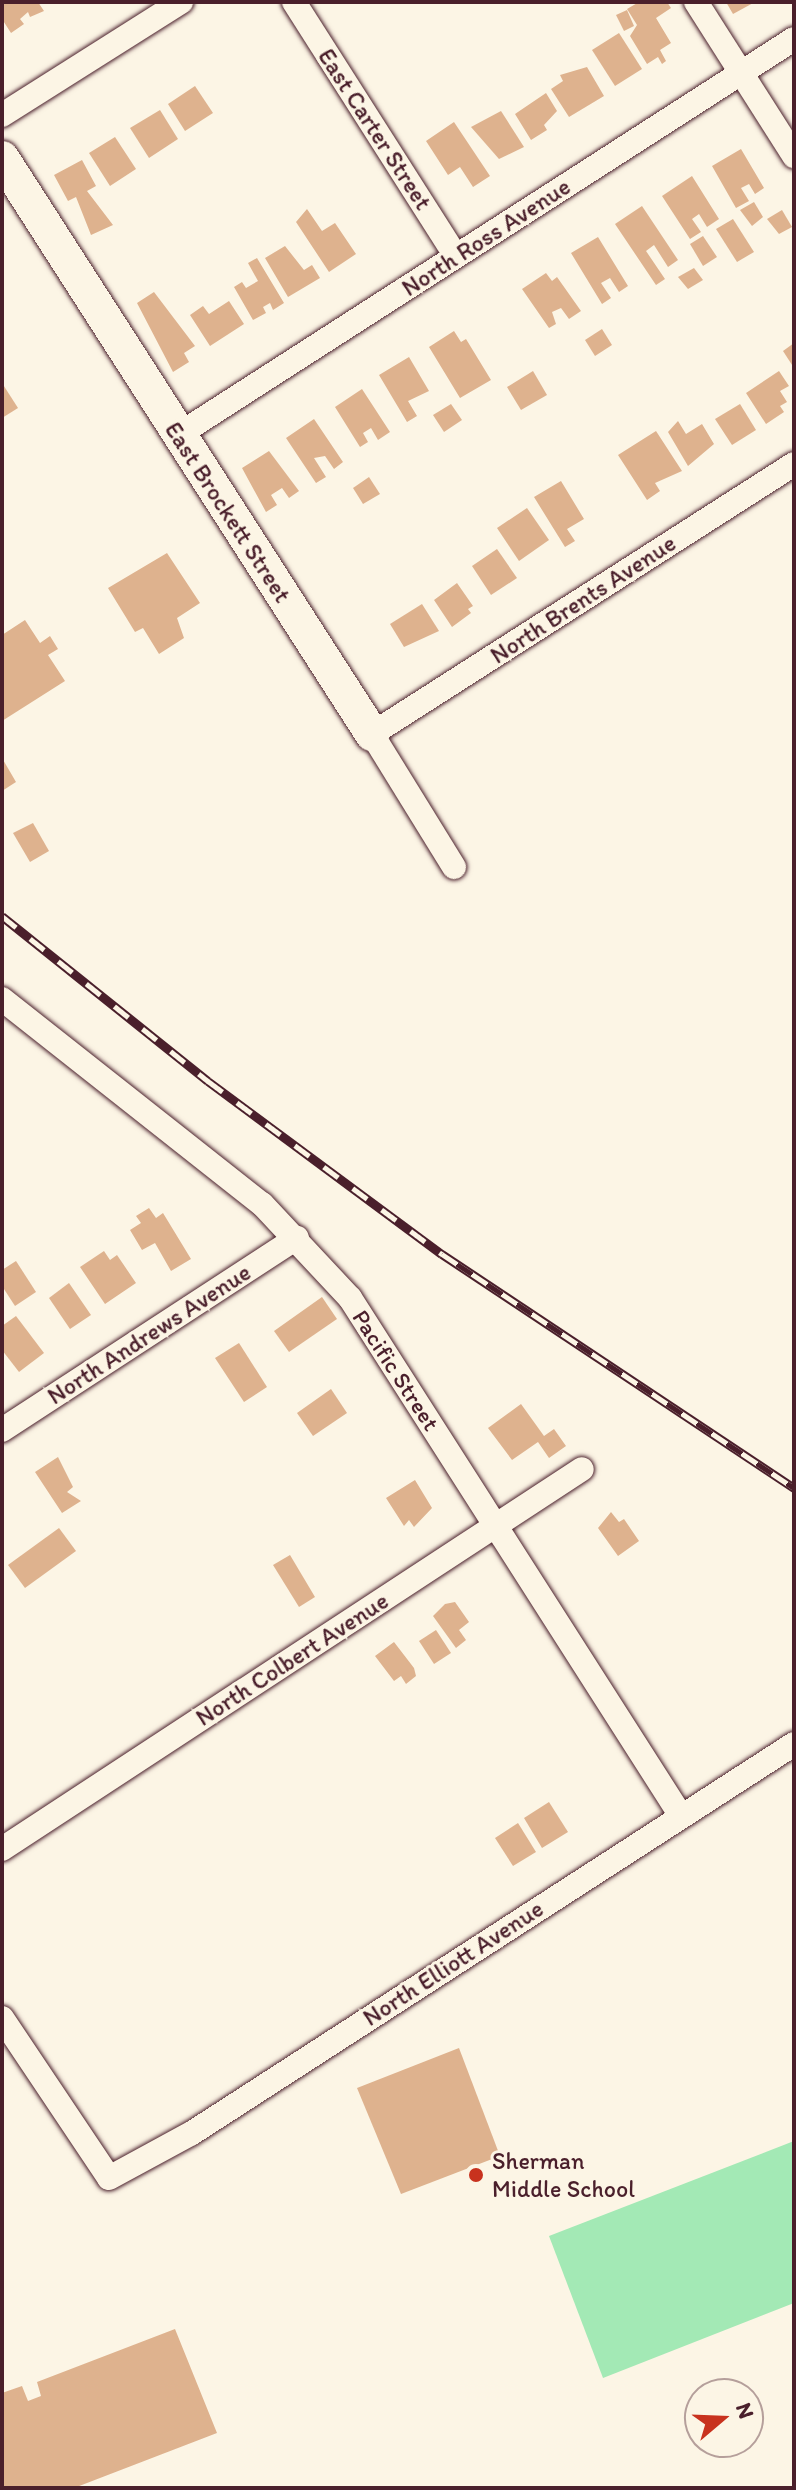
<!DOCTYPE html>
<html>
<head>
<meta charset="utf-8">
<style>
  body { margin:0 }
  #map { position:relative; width:796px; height:2490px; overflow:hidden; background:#fcf5e5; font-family:Itim,sans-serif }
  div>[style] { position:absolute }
  .green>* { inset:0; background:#a3e9b5 }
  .building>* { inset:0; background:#deb28e }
  .roads { filter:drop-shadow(0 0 2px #4a1f2b) drop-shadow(0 0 2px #4a1f2b) }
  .street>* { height:24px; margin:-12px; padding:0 12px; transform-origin:12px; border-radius:12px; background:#fcf5e5 }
  .secondary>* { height:34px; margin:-17px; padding:0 17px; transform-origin:17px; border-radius:17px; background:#fcf5e5 }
  .rail>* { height:9px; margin-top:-4.5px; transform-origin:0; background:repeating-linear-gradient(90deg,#fcf5e5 0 18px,#4a1f2b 0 36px); box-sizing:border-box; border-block:2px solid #4a1f2b }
  .dots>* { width:22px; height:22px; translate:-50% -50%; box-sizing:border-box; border:4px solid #fcf5e5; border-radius:50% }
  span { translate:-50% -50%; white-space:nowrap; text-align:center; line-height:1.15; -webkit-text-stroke:6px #fcf5e5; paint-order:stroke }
  .street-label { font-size:24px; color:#4a1f2b }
  .poi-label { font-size:24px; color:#4a1f2b }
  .left { translate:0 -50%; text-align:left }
  .frame { position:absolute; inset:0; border:4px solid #4a1f2b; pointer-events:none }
  .north { position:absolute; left:684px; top:2378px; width:80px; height:80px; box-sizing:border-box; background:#fcf5e5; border:2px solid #b59f9b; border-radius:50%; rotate:71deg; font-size:22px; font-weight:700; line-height:32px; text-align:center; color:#4a1f2b }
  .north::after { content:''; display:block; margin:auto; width:28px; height:36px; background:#c8321e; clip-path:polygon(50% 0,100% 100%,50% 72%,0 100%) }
</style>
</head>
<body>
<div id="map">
  <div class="green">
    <i style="clip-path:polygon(794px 2141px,794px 2303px,603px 2378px,549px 2236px)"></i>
  </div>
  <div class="building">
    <i style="clip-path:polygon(2px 2px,38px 2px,44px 11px,30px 17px,28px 12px,20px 19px,24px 24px,11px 33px,2px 19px)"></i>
    <i style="clip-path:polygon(639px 2px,667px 2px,671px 8px,656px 18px,671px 43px,660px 50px,666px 61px,662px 64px,658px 57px,647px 64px,630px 36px,637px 25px,627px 9px)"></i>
    <i style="clip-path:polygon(726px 2px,755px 2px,733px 14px)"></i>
    <i style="clip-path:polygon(627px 10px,634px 26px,624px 31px,616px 15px)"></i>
    <i style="clip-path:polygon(619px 33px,642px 69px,615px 86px,592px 50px)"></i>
    <i style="clip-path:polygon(587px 67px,604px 96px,569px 117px,551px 89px,563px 81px,560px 75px)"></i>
    <i style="clip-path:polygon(195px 86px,213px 113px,185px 131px,168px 104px)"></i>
    <i style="clip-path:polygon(546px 93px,557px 111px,544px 125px,547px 130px,531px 140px,515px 114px)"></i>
    <i style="clip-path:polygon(160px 110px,178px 139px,149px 158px,130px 128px)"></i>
    <i style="clip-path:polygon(501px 111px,524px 147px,499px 159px,471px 127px)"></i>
    <i style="clip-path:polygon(454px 122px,490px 176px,473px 187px,460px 167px,448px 175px,426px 141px)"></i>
    <i style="clip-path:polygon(115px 137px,136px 169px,110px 186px,89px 153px)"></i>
    <i style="clip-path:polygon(741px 149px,764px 188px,755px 194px,749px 184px,741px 188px,749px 201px,736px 208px,712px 166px)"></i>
    <i style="clip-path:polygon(82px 160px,96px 186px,87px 191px,113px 225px,91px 235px,76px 197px,68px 201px,54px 175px)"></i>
    <i style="clip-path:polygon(692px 176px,719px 219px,707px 227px,699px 214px,692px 219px,701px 232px,690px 239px,662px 196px)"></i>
    <i style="clip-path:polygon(754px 202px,763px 217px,752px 226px,740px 210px)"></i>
    <i style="clip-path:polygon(642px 206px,678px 260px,668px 267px,654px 245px,646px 251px,665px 279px,656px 285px,615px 224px)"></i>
    <i style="clip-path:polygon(307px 209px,322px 231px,335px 223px,356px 254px,329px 272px,296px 222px)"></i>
    <i style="clip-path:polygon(782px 210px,792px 227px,779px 234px,767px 219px)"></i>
    <i style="clip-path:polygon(733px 219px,754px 252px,737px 262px,716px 229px)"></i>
    <i style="clip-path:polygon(703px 236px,717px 257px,703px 266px,690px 244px)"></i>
    <i style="clip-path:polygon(598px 237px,628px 286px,619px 292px,610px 278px,601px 283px,611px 298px,602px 304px,571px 253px)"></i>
    <i style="clip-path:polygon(285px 246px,304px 270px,312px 265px,320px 278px,288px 297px,265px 258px)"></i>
    <i style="clip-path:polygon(257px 258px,284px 303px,273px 310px,270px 303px,263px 307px,266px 313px,253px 320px,234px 287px,242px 282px,246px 288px,258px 281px,248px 263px)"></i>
    <i style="clip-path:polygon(694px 268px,703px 280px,688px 289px,678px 277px)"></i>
    <i style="clip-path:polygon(546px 273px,552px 281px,557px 277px,581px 311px,569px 319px,561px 308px,552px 312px,556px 324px,549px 328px,522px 289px)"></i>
    <i style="clip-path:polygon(154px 292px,195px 346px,184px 353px,189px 362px,173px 372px,137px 303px)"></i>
    <i style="clip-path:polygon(229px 301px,244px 324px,210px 346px,190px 315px,203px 306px,209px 314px)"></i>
    <i style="clip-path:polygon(602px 329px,612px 345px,595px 356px,585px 340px)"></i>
    <i style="clip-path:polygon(454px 331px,461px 342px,466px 339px,491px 380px,460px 398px,429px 347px)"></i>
    <i style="clip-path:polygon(794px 343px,794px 368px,783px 351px)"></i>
    <i style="clip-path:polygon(409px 357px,429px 391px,408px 401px,417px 416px,407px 422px,379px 375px)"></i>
    <i style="clip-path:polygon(533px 371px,547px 395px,521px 410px,507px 387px)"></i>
    <i style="clip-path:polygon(779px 371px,789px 386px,780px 391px,787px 402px,780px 406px,784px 412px,766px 424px,746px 393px)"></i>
    <i style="clip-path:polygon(2px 383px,18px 408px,2px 418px)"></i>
    <i style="clip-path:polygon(362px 389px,390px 432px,378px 440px,371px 428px,363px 433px,368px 442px,360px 447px,335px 407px)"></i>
    <i style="clip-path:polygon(451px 404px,462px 420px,444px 432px,433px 415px)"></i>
    <i style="clip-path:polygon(740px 404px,756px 430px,732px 445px,715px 419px)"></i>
    <i style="clip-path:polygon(314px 419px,343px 462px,334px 469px,325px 456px,314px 458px,326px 477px,316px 483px,286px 438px)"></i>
    <i style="clip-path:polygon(678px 421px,686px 434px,702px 424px,714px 444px,688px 466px,668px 432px)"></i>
    <i style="clip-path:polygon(656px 431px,682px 471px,655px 483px,660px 491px,647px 500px,618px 455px)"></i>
    <i style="clip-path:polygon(269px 451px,299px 491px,289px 498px,282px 488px,271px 495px,277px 505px,266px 512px,242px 468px)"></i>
    <i style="clip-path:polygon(369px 477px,380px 494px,363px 504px,353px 488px)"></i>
    <i style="clip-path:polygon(561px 481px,584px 519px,567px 529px,575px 541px,565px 547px,534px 497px)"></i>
    <i style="clip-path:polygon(527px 508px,549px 540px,519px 561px,497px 528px)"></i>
    <i style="clip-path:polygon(497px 549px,517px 578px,491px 595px,472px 566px)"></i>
    <i style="clip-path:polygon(167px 553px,200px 603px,177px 618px,184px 638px,159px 654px,143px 628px,135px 632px,108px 588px)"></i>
    <i style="clip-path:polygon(457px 583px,473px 606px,468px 609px,471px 613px,452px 627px,434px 600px)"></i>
    <i style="clip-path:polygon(422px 604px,439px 631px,404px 647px,390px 624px)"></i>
    <i style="clip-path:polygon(25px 620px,40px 643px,50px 636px,58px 649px,48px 655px,65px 681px,2px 721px,2px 635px)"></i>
    <i style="clip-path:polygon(2px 758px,16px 782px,2px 791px)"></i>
    <i style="clip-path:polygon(33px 823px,49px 851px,30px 862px,13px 833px)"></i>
    <i style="clip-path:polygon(149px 1208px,156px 1218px,163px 1213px,191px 1259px,171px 1271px,155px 1243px,142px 1250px,130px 1230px,141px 1223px,136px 1216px)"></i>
    <i style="clip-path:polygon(104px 1251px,110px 1260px,117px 1255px,136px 1283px,105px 1304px,80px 1267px)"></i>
    <i style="clip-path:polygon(16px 1261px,36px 1292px,15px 1306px,2px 1286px,2px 1270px)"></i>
    <i style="clip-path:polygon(69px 1283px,91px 1315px,70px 1329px,49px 1298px)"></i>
    <i style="clip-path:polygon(322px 1297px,337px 1319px,289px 1352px,274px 1331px)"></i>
    <i style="clip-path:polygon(16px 1316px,44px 1353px,19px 1372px,2px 1350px,2px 1326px)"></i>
    <i style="clip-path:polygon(239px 1343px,267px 1387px,244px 1402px,215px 1358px)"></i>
    <i style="clip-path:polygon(331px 1389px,347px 1413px,313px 1436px,297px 1413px)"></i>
    <i style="clip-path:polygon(521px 1404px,544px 1436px,554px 1429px,566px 1446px,549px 1458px,538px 1442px,512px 1460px,488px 1428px)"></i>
    <i style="clip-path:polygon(58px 1457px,73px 1487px,67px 1492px,81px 1501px,62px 1513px,35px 1472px)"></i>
    <i style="clip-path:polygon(415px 1480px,432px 1508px,414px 1527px,409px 1520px,404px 1526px,386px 1498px)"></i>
    <i style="clip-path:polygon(611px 1512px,619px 1522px,624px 1519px,639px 1541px,618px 1556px,598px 1528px)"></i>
    <i style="clip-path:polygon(59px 1528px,76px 1551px,25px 1588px,8px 1565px)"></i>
    <i style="clip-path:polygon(290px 1555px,315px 1597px,299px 1607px,273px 1565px)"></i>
    <i style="clip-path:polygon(455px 1602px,469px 1622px,459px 1630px,466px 1640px,456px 1648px,433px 1616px,445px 1604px)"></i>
    <i style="clip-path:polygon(436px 1630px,451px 1653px,434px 1664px,419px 1641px)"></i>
    <i style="clip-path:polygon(394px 1642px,414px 1668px,416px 1676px,406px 1684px,401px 1676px,394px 1681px,375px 1656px)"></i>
    <i style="clip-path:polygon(549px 1802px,568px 1832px,542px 1848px,524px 1818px)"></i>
    <i style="clip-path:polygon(518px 1823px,536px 1852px,513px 1866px,495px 1838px)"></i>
    <i style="clip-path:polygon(459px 2048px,500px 2156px,401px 2194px,357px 2088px)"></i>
    <i style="clip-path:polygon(175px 2329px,217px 2433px,74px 2488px,2px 2488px,2px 2393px,22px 2386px,28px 2401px,41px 2396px,37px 2382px)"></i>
  </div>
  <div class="roads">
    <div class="street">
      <i style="left:294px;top:2px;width:301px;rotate:57.5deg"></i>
      <i style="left:696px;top:2px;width:183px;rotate:57.5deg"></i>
      <i style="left:2px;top:115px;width:212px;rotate:-32.3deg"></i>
      <i style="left:178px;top:435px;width:732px;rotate:-32.74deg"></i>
      <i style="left:454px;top:867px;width:156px;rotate:-121.7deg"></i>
      <i style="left:372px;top:734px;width:501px;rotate:-32.61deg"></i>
      <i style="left:2px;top:999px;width:331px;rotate:38.3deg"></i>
      <i style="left:262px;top:1204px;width:129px;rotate:46.9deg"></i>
      <i style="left:350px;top:1298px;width:615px;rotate:57.42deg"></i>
      <i style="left:2px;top:1430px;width:352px;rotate:-33.1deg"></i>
      <i style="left:2px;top:1849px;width:693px;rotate:-33.23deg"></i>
      <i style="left:2px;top:2018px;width:192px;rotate:56.2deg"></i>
      <i style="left:109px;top:2178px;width:94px;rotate:-28.5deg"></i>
      <i style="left:192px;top:2133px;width:717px;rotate:-32.87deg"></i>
    </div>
    <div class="secondary">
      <i style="left:2px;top:158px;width:685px;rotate:57.28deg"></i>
    </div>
  </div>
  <div class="rail">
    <i style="left:2px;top:916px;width:264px;rotate:38.7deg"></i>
    <i style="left:208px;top:1081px;width:291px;rotate:36.5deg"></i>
    <i style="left:442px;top:1254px;width:423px;rotate:33.6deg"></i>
  </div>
  <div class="dots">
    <i style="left:476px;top:2175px;background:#c8321e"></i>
  </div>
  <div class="street-label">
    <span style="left:375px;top:129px;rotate:57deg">East Carter Street</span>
    <span style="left:486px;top:237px;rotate:-33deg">North Ross Avenue</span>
    <span style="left:228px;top:512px;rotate:57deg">East Brockett Street</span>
    <span style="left:583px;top:599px;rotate:-33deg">North Brents Avenue</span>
    <span style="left:149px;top:1334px;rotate:-33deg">North Andrews Avenue</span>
    <span style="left:396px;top:1370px;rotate:57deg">Pacific Street</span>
    <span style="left:292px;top:1659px;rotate:-33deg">North Colbert Avenue</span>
    <span style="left:453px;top:1963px;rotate:-33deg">North Elliott Avenue</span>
  </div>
  <div class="poi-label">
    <span class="left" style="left:492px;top:2175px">Sherman<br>Middle School</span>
  </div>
  <div class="frame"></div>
  <div class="north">N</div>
</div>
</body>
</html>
